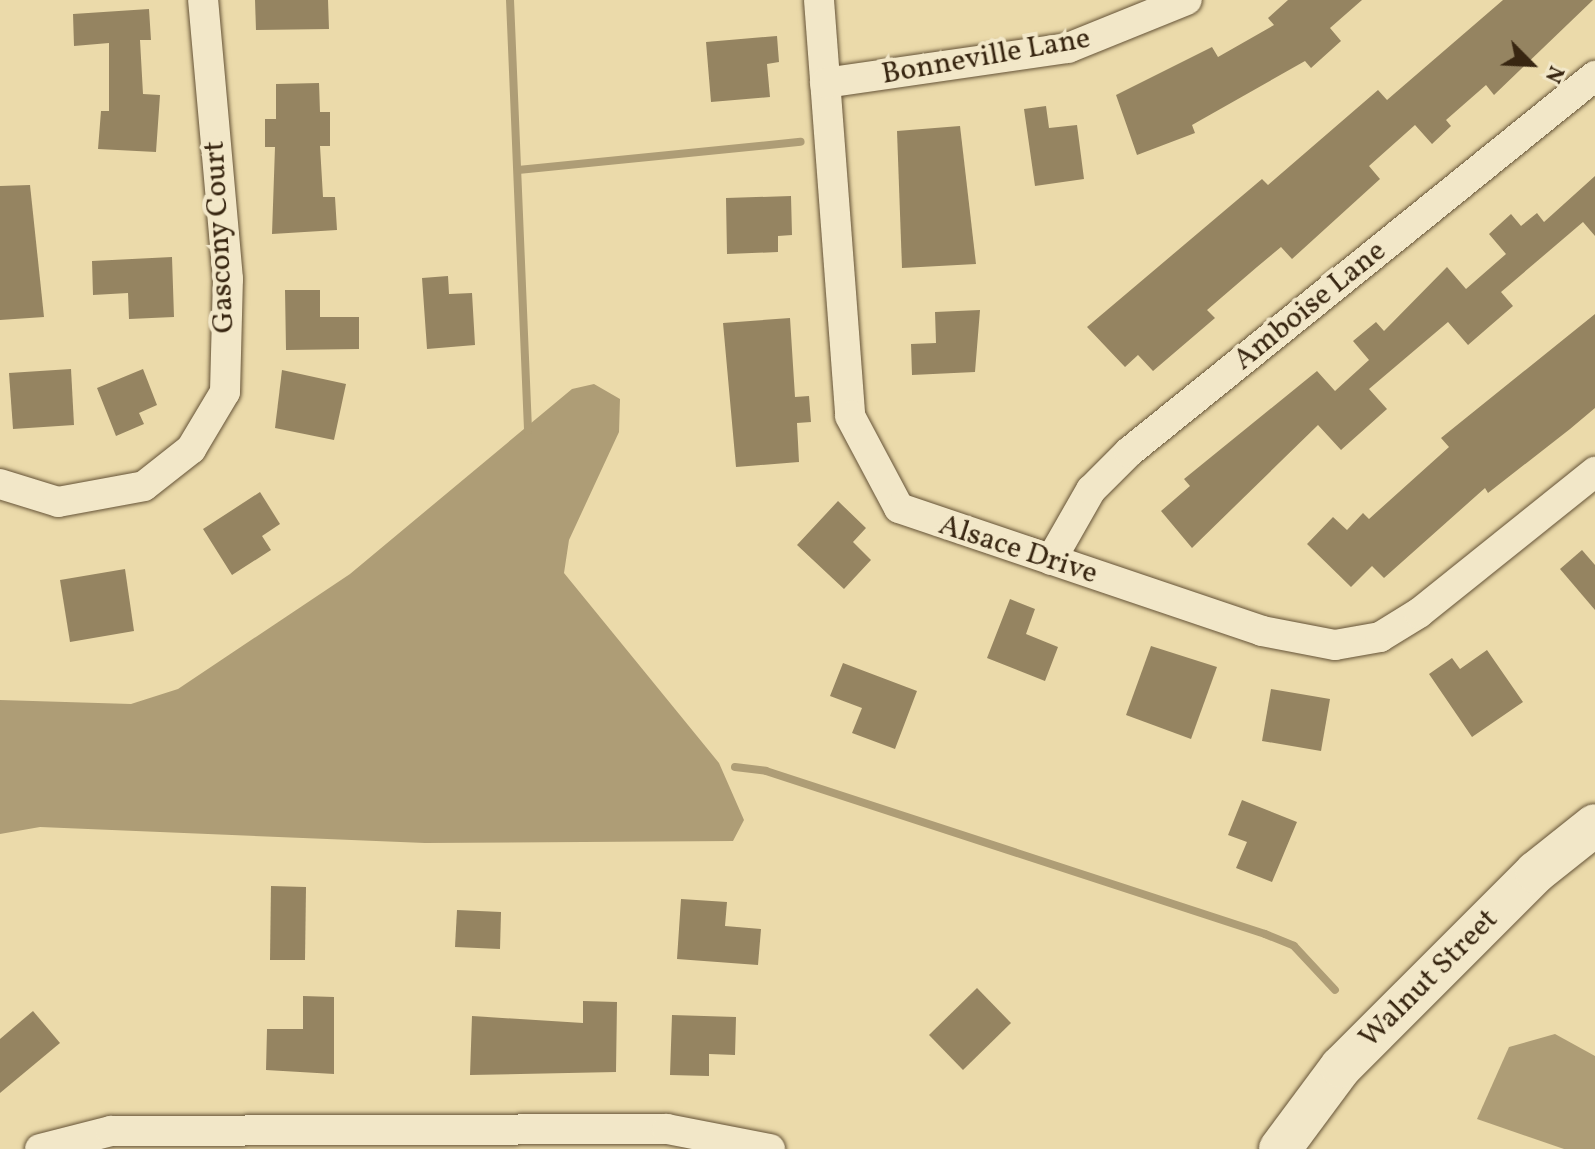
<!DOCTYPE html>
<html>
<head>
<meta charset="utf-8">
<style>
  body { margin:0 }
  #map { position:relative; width:1595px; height:1149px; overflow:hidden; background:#ebdaaa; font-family:Vollkorn,serif }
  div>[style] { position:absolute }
  .water>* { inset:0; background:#ae9d76 }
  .stream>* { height:8px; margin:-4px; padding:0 4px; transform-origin:4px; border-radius:4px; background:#ae9d76 }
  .building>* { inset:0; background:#958461 }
  .roads { filter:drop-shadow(0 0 2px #655337) drop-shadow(0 0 2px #655337) }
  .street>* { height:30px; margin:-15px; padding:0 15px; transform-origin:15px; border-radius:15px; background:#f2e7c8 }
  .secondary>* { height:42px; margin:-21px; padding:0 21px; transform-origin:21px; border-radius:21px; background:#f2e7c8 }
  span { translate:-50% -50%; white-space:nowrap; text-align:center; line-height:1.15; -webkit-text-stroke:8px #f2e7c8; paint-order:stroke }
  .street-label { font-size:30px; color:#382611 }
  .north { position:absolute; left:1491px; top:24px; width:80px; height:80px; -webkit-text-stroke:6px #f2e7c8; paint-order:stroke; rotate:114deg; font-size:22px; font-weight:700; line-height:32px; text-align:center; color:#382611 }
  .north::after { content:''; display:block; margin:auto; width:28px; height:36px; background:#382611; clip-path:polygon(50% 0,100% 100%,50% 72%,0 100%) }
</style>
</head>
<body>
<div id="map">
  <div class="water">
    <i style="clip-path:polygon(594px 384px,620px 399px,619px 432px,569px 540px,564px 573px,719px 763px,744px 820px,733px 841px,425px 843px,40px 827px,0 834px,0 700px,131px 704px,178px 689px,350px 574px,572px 389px)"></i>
    <i style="clip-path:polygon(1555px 1034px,1595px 1056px,1595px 1149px,1564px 1149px,1477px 1119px,1509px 1047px)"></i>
  </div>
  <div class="stream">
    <i style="left:510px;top:0;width:431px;rotate:87.6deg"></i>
    <i style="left:518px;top:170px;width:284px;rotate:-5.7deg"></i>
    <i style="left:735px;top:767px;width:31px;rotate:7deg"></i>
    <i style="left:766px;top:771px;width:525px;rotate:18.09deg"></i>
    <i style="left:1265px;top:934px;width:31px;rotate:22deg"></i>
    <i style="left:1294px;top:946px;width:60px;rotate:47deg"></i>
  </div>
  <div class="building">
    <i style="clip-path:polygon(255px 0,328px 0,329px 29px,256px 30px)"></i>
    <i style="clip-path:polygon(1288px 0,1362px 0,1330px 28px,1341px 41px,1311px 68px,1305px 61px,1192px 125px,1195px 133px,1137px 155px,1116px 95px,1212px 47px,1218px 57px,1274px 25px,1268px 18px)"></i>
    <i style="clip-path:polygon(1503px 0,1593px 0,1494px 95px,1486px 85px,1446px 120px,1451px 126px,1432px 144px,1415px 125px,1369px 166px,1380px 179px,1292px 259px,1281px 247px,1257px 267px,1207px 310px,1215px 318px,1153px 371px,1138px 355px,1125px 367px,1087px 327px,1262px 179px,1268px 185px,1378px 90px,1387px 100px)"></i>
    <i style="clip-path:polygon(149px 9px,151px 40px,140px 40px,143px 94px,160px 95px,156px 152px,98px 149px,101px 111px,109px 111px,109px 43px,74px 46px,73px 14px)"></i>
    <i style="clip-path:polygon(777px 36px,779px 62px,767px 64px,770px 97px,711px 102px,706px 42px)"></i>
    <i style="clip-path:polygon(319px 83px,320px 112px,330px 112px,330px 146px,320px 146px,323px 197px,335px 197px,337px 230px,272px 234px,275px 147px,265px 147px,265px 119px,276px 119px,276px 84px)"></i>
    <i style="clip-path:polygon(1046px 106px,1049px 128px,1077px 125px,1084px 179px,1035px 186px,1024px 109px)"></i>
    <i style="clip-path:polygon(960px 126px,976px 264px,902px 268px,897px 131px)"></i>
    <i style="clip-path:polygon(1595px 176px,1595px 236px,1583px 222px,1501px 292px,1513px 306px,1468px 345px,1448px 322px,1369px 389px,1387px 409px,1341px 450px,1318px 425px,1192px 548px,1161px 511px,1190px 486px,1184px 479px,1317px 371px,1335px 391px,1369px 360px,1353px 341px,1376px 322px,1384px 331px,1447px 267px,1466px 289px,1506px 254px,1489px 234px,1511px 214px,1521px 226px,1537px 213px,1544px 222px)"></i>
    <i style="clip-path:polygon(30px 185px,44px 317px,0 320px,0 186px)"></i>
    <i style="clip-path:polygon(791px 196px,792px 235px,778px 236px,778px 252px,727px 254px,726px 198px)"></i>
    <i style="clip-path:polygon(172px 257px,174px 317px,129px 319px,128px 293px,93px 295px,92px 261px)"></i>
    <i style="clip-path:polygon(448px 276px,449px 294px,472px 293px,475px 345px,427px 349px,422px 278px)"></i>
    <i style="clip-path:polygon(285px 290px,320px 290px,320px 317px,359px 317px,359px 349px,286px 350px)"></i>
    <i style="clip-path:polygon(980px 310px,975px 372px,912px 375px,911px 344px,936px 343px,935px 312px)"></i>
    <i style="clip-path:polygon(1595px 314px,1595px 408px,1570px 429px,1488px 493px,1485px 488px,1384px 578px,1372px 566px,1351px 587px,1307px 544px,1333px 517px,1347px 530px,1363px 513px,1369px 519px,1449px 447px,1441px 438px)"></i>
    <i style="clip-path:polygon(790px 318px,795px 397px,809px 396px,811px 422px,797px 423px,799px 462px,736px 467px,723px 323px)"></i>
    <i style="clip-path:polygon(71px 369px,74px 425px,13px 429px,9px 373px)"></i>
    <i style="clip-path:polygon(143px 369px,157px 405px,139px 413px,144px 424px,116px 436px,97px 388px)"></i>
    <i style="clip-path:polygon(282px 370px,346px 384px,334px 440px,275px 428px)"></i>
    <i style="clip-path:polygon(260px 492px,280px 524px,262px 536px,271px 550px,232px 575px,203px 529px)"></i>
    <i style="clip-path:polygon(838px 501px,866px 528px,853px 542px,871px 560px,844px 589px,797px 545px)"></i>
    <i style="clip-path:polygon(1582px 550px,1595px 565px,1595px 610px,1560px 569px)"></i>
    <i style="clip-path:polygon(125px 569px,134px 631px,70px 642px,60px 580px)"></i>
    <i style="clip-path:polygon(1010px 599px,1035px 609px,1026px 634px,1058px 647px,1045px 681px,987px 658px)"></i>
    <i style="clip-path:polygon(1151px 646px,1217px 667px,1191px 739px,1126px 715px)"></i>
    <i style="clip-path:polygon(1487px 650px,1523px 702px,1472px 737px,1429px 674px,1452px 658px,1460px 669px)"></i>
    <i style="clip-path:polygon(843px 663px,917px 691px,895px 749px,852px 733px,862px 708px,830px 696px)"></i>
    <i style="clip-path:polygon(1271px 689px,1330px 699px,1321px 751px,1262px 741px)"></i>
    <i style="clip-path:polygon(1242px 800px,1297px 822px,1272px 882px,1236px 868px,1247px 842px,1228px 835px)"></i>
    <i style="clip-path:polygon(271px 886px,306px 887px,305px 960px,270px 960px)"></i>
    <i style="clip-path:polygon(681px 899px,727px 902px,725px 926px,761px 929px,758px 965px,677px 959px)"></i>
    <i style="clip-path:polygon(457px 910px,501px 912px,500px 949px,455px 947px)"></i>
    <i style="clip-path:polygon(977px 988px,1011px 1023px,963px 1070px,929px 1035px)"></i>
    <i style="clip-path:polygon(303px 996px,334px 997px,334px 1074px,266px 1070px,267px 1029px,303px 1029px)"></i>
    <i style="clip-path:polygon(583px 1001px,617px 1002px,616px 1072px,470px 1075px,472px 1016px,583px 1023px)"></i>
    <i style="clip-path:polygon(33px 1011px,60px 1043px,0 1093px,0 1039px)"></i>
    <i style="clip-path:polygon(672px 1015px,736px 1017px,735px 1055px,709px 1054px,709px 1076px,670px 1075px)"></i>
  </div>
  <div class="roads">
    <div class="street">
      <i style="left:819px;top:0;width:417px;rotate:85.7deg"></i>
      <i style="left:850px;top:416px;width:104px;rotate:62deg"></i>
      <i style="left:899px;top:508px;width:383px;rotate:18.7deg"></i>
      <i style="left:1262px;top:631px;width:74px;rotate:10.9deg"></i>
      <i style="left:1335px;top:645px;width:46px;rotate:-10.1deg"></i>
      <i style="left:1380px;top:637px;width:46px;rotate:-31.6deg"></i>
      <i style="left:1419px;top:613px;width:226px;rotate:-38.7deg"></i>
      <i style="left:825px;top:83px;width:246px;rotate:-8.2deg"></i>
      <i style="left:1068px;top:48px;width:128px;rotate:-22deg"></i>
      <i style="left:0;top:484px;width:61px;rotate:17.2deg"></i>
      <i style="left:58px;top:502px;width:87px;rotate:-10.5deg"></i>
      <i style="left:144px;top:486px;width:60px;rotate:-38.2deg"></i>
      <i style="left:191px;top:449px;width:66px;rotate:-59.2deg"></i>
      <i style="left:225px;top:392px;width:113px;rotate:-88.5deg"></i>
      <i style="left:228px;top:279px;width:280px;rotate:-95.1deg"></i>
      <i style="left:1051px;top:560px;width:81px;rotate:-60.3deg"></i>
      <i style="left:1091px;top:490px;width:54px;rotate:-45deg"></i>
      <i style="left:1129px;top:452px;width:599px;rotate:-38.9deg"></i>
      <i style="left:40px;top:1149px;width:73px;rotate:-14.2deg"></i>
      <i style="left:111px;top:1131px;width:556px;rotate:-0.21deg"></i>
      <i style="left:667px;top:1129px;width:105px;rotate:11deg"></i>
    </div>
    <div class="secondary">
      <i style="left:1280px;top:1149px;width:102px;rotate:-53.4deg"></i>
      <i style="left:1341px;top:1067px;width:276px;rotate:-45deg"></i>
      <i style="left:1536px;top:872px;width:75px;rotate:-38.5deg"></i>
    </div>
  </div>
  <div class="street-label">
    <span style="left:986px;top:57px;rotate:-10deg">Bonneville Lane</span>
    <span style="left:220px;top:237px;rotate:-93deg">Gascony Court</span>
    <span style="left:1310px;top:306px;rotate:-39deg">Amboise Lane</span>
    <span style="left:1018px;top:550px;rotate:18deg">Alsace Drive</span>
    <span style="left:1429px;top:979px;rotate:-45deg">Walnut Street</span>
  </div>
  <div class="north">N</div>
</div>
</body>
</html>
